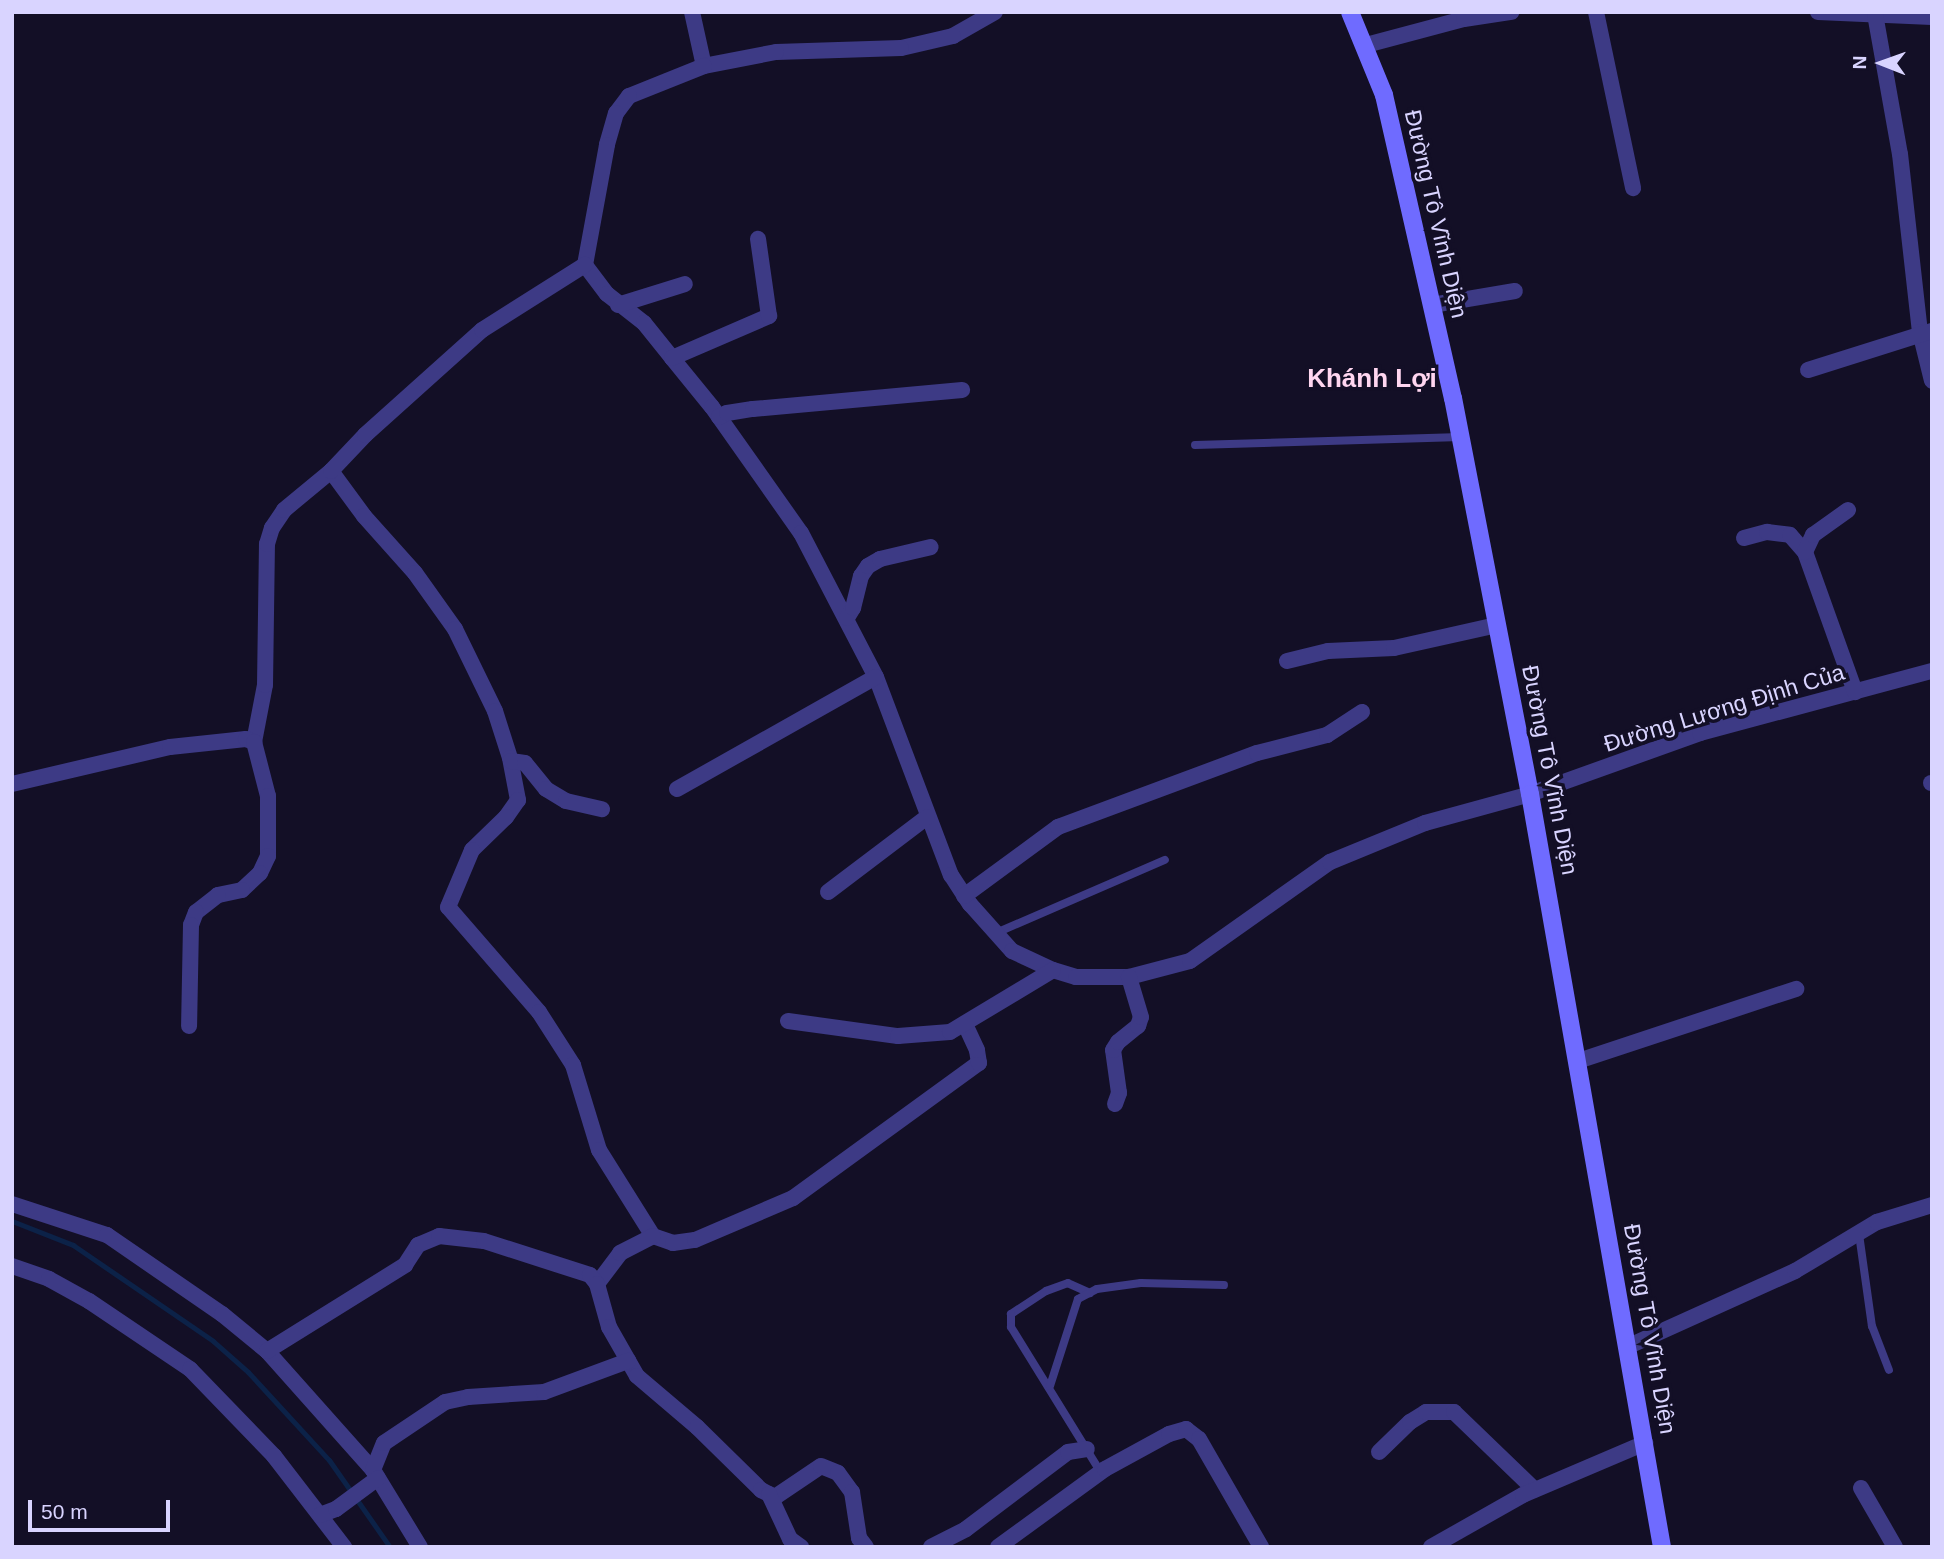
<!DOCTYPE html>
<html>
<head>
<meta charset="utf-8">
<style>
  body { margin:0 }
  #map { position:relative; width:1944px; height:1559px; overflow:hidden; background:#130f26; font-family:Helvetica,sans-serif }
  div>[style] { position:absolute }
  .stream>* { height:5px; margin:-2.5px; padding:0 2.5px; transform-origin:2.5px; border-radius:2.5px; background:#0c2248 }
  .service>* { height:8px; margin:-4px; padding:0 4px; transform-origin:4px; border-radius:4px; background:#3d3a85 }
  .minor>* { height:16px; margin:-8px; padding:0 8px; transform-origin:8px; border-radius:8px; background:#3d3a85 }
  .secondary>* { height:18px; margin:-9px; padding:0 9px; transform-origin:9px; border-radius:9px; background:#6f6bff }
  span { translate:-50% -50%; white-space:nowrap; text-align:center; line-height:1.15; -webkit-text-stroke:7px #130f26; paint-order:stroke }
  .street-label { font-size:23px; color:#d9d4ff }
  .quarter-label { font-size:26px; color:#ffd6f0; font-weight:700 }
  .frame { position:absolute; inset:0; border:14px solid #d9d4ff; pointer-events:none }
  .north { position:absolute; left:1846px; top:28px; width:70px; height:70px; -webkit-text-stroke:5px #130f26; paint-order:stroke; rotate:271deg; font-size:19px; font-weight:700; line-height:28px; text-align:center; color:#d9d4ff }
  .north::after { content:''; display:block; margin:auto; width:24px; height:32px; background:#d9d4ff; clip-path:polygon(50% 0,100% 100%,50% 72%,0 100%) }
  .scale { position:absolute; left:28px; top:1500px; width:142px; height:32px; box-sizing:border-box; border:4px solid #d9d4ff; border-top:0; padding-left:9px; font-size:21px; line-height:24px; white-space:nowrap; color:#d9d4ff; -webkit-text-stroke:5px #130f26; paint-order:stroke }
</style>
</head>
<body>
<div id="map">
  <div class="stream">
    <i style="left:12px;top:1221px;width:66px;rotate:21.5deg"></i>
    <i style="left:73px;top:1245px;width:170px;rotate:34.4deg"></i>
    <i style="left:213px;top:1341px;width:47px;rotate:41.5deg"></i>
    <i style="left:248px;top:1372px;width:120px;rotate:47.4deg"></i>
    <i style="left:329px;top:1460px;width:106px;rotate:55deg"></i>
  </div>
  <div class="service">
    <i style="left:1195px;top:445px;width:266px;rotate:-1.7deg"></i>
    <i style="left:996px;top:933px;width:184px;rotate:-23.4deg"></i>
    <i style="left:1859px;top:1234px;width:93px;rotate:82deg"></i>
    <i style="left:1872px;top:1326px;width:47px;rotate:68.9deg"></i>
    <i style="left:1090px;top:1293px;width:24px;rotate:-156deg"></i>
    <i style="left:1068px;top:1283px;width:23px;rotate:160deg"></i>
    <i style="left:1046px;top:1291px;width:42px;rotate:146.7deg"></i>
    <i style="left:1011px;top:1314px;width:13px;rotate:90deg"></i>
    <i style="left:1011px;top:1327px;width:172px;rotate:58.3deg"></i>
    <i style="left:1050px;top:1386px;width:91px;rotate:-72.2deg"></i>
    <i style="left:1078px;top:1299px;width:21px;rotate:-28deg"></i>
    <i style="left:1097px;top:1289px;width:44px;rotate:-7.8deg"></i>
    <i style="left:1141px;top:1283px;width:83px;rotate:1.4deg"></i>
  </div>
  <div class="minor">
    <i style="left:692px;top:12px;width:55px;rotate:77.5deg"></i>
    <i style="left:995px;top:12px;width:48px;rotate:150.3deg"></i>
    <i style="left:953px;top:36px;width:53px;rotate:167deg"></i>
    <i style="left:901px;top:48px;width:125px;rotate:178.2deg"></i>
    <i style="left:776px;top:52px;width:73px;rotate:169deg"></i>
    <i style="left:704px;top:66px;width:81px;rotate:158.2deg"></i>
    <i style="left:629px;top:96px;width:21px;rotate:127deg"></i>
    <i style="left:616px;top:113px;width:33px;rotate:106deg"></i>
    <i style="left:607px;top:145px;width:122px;rotate:100.4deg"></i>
    <i style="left:585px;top:265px;width:36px;rotate:53deg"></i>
    <i style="left:607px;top:294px;width:47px;rotate:38.1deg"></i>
    <i style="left:644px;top:323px;width:45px;rotate:51.3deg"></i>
    <i style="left:672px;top:358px;width:63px;rotate:50.8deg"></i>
    <i style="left:712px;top:407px;width:154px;rotate:54.8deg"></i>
    <i style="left:801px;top:533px;width:162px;rotate:62.5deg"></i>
    <i style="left:876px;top:677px;width:212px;rotate:69.3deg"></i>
    <i style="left:951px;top:875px;width:35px;rotate:57deg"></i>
    <i style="left:970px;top:904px;width:63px;rotate:48.2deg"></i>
    <i style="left:1012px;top:951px;width:45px;rotate:24.9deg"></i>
    <i style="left:1053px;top:970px;width:24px;rotate:17deg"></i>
    <i style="left:1076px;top:977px;width:53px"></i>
    <i style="left:1129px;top:977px;width:63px;rotate:-14.7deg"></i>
    <i style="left:1190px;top:961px;width:171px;rotate:-35.3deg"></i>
    <i style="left:1330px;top:862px;width:103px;rotate:-22.3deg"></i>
    <i style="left:1425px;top:823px;width:109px;rotate:-15.4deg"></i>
    <i style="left:1530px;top:794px;width:181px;rotate:-19.7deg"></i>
    <i style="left:1700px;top:733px;width:240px;rotate:-15deg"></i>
    <i style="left:1596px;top:12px;width:180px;rotate:78.1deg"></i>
    <i style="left:1818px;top:12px;width:114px;rotate:2.5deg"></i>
    <i style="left:1875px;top:14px;width:142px;rotate:79.9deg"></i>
    <i style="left:1900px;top:154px;width:179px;rotate:83.6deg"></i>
    <i style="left:1920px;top:332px;width:50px;rotate:76.2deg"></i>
    <i style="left:1366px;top:45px;width:101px;rotate:-14.9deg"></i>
    <i style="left:1464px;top:19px;width:48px;rotate:-8.5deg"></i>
    <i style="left:618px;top:305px;width:70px;rotate:-17.4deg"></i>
    <i style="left:1432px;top:305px;width:84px;rotate:-9.6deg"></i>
    <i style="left:672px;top:358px;width:106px;rotate:-23.4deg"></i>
    <i style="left:769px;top:316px;width:78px;rotate:-98.1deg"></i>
    <i style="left:1808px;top:370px;width:130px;rotate:-17.5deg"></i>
    <i style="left:719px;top:417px;width:9px;rotate:-27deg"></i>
    <i style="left:727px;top:413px;width:26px;rotate:-9deg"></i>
    <i style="left:753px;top:409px;width:210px;rotate:-5.2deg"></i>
    <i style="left:331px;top:471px;width:56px;rotate:53.7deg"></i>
    <i style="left:364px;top:516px;width:76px;rotate:48.2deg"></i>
    <i style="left:415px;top:573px;width:69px;rotate:54.5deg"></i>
    <i style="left:455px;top:629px;width:91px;rotate:64deg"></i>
    <i style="left:495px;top:711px;width:49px;rotate:72.3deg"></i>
    <i style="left:510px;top:758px;width:43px;rotate:79.2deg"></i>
    <i style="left:518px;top:800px;width:21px;rotate:125deg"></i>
    <i style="left:506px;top:817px;width:47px;rotate:135.9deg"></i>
    <i style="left:472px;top:850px;width:62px;rotate:112.8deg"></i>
    <i style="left:448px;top:907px;width:139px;rotate:49.1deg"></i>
    <i style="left:539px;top:1012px;width:63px;rotate:57.3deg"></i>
    <i style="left:573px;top:1065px;width:89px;rotate:73deg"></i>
    <i style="left:599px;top:1150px;width:102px;rotate:57.9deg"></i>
    <i style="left:653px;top:1236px;width:21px;rotate:19deg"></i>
    <i style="left:673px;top:1243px;width:22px;rotate:-8deg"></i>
    <i style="left:695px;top:1240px;width:107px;rotate:-23.2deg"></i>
    <i style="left:793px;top:1198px;width:230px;rotate:-36deg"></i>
    <i style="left:979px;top:1063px;width:13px;rotate:-99deg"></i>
    <i style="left:977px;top:1050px;width:29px;rotate:-115deg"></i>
    <i style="left:1744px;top:538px;width:24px;rotate:-15deg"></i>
    <i style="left:1767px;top:532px;width:23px;rotate:7deg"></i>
    <i style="left:1790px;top:535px;width:23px;rotate:49deg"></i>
    <i style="left:1805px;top:552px;width:149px;rotate:70.3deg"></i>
    <i style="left:1805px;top:552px;width:19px;rotate:-65deg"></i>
    <i style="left:1813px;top:535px;width:43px;rotate:-35.5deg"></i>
    <i style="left:847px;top:618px;width:12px;rotate:-59deg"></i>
    <i style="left:853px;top:608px;width:33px;rotate:-76deg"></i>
    <i style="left:861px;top:576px;width:12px;rotate:-55deg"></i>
    <i style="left:868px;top:566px;width:14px;rotate:-30deg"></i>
    <i style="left:880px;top:559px;width:52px;rotate:-13.2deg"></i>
    <i style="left:1287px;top:661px;width:42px;rotate:-13.7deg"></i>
    <i style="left:1328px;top:651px;width:66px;rotate:-2.6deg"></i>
    <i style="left:1394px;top:648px;width:106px;rotate:-12.6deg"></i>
    <i style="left:254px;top:742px;width:58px;rotate:-79.1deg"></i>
    <i style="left:265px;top:685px;width:141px;rotate:-89.2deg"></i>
    <i style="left:267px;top:544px;width:17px;rotate:-73deg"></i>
    <i style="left:272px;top:528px;width:22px;rotate:-56deg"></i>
    <i style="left:284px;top:510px;width:61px;rotate:-39.7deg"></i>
    <i style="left:331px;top:471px;width:50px;rotate:-46.6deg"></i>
    <i style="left:365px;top:435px;width:157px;rotate:-41.9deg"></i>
    <i style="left:482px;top:330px;width:122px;rotate:-32.3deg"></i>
    <i style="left:511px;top:761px;width:14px;rotate:8deg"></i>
    <i style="left:525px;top:763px;width:33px;rotate:51deg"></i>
    <i style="left:546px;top:789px;width:23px;rotate:31deg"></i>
    <i style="left:566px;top:801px;width:37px;rotate:13deg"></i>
    <i style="left:1931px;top:783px;width:1px"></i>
    <i style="left:12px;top:784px;width:162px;rotate:-13.2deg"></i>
    <i style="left:170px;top:747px;width:76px;rotate:-6deg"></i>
    <i style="left:246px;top:739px;width:9px;rotate:21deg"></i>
    <i style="left:254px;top:742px;width:56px;rotate:75.5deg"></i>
    <i style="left:268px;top:796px;width:60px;rotate:90deg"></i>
    <i style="left:268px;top:856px;width:19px;rotate:115deg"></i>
    <i style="left:260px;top:873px;width:25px;rotate:137deg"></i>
    <i style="left:242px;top:890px;width:25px;rotate:168deg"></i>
    <i style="left:218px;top:895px;width:28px;rotate:142deg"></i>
    <i style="left:196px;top:912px;width:14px;rotate:111deg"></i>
    <i style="left:191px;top:925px;width:101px;rotate:91.1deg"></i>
    <i style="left:677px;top:789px;width:228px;rotate:-29.4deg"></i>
    <i style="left:828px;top:892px;width:124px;rotate:-37.1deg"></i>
    <i style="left:964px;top:896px;width:117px;rotate:-36.3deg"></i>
    <i style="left:1058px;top:827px;width:212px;rotate:-20.4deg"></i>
    <i style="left:1257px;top:753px;width:72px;rotate:-14.4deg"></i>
    <i style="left:1327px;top:735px;width:42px;rotate:-33.3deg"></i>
    <i style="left:788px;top:1021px;width:111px;rotate:7.8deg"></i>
    <i style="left:898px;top:1036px;width:52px;rotate:-4.4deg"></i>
    <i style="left:950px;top:1032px;width:120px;rotate:-31deg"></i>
    <i style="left:1578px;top:1061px;width:230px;rotate:-18.3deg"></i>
    <i style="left:1115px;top:1104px;width:12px;rotate:-70deg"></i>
    <i style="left:1119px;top:1093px;width:43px;rotate:-97.9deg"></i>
    <i style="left:1113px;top:1050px;width:9px;rotate:-58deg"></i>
    <i style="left:1118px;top:1042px;width:26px;rotate:-39deg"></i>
    <i style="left:1138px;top:1026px;width:9px;rotate:-72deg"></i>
    <i style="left:1141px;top:1017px;width:42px;rotate:-106.7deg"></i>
    <i style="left:12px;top:1204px;width:100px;rotate:18.1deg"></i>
    <i style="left:107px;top:1235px;width:140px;rotate:34.5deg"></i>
    <i style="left:222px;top:1314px;width:58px;rotate:39.4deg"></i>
    <i style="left:267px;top:1351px;width:159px;rotate:48.3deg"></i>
    <i style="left:373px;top:1470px;width:90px;rotate:58.6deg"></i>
    <i style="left:12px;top:1266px;width:39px;rotate:19deg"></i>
    <i style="left:49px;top:1279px;width:46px;rotate:28.8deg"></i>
    <i style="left:89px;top:1301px;width:122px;rotate:34deg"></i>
    <i style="left:190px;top:1369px;width:121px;rotate:46deg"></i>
    <i style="left:274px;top:1456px;width:115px;rotate:52.4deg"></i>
    <i style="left:597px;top:1284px;width:39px;rotate:-53deg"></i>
    <i style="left:620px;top:1253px;width:37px;rotate:-27deg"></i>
    <i style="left:1629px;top:1346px;width:182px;rotate:-24.3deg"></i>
    <i style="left:1795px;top:1271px;width:96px;rotate:-30.9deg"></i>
    <i style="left:1877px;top:1222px;width:58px;rotate:-17.2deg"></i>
    <i style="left:267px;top:1351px;width:163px;rotate:-31.9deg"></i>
    <i style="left:405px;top:1265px;width:24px;rotate:-57deg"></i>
    <i style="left:418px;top:1245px;width:23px;rotate:-23deg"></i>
    <i style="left:439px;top:1236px;width:45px;rotate:6.3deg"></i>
    <i style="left:484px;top:1241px;width:111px;rotate:17.8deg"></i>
    <i style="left:590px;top:1275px;width:11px;rotate:52deg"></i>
    <i style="left:597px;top:1284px;width:45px;rotate:74.4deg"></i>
    <i style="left:609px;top:1327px;width:56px;rotate:60.3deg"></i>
    <i style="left:637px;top:1376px;width:79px;rotate:40.4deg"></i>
    <i style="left:697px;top:1427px;width:90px;rotate:44.5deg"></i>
    <i style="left:761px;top:1490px;width:16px;rotate:27deg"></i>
    <i style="left:775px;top:1497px;width:55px;rotate:-34deg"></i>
    <i style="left:821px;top:1466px;width:18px;rotate:22deg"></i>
    <i style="left:838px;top:1473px;width:24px;rotate:54deg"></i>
    <i style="left:852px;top:1492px;width:47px;rotate:81.3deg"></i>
    <i style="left:859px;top:1538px;width:11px;rotate:52deg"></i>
    <i style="left:1379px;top:1452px;width:43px;rotate:-44.1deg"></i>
    <i style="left:1410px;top:1422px;width:19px;rotate:-32deg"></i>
    <i style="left:1426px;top:1412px;width:28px"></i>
    <i style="left:1454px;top:1412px;width:112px;rotate:43.9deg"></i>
    <i style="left:373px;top:1470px;width:29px;rotate:-68deg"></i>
    <i style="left:384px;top:1443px;width:73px;rotate:-33.9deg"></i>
    <i style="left:445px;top:1402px;width:24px;rotate:-12deg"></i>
    <i style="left:468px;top:1397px;width:76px;rotate:-3.8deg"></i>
    <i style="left:544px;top:1392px;width:90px;rotate:-20.3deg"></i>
    <i style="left:1861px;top:1488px;width:68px;rotate:60deg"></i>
    <i style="left:769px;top:1494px;width:50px;rotate:65deg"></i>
    <i style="left:790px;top:1539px;width:14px;rotate:36deg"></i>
    <i style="left:320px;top:1515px;width:17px;rotate:-21deg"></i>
    <i style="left:336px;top:1509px;width:52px;rotate:-36.4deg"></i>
    <i style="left:931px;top:1547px;width:39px;rotate:-27deg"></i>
    <i style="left:966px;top:1529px;width:128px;rotate:-37deg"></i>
    <i style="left:1068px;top:1452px;width:19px;rotate:-9deg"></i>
    <i style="left:998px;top:1547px;width:132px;rotate:-36.1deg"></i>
    <i style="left:1105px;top:1469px;width:73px;rotate:-28.7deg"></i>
    <i style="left:1169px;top:1434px;width:18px;rotate:-16deg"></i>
    <i style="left:1186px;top:1429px;width:16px;rotate:38deg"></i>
    <i style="left:1199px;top:1439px;width:125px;rotate:60.1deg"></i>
    <i style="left:1431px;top:1547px;width:106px;rotate:-29.5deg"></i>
    <i style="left:1523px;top:1495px;width:133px;rotate:-23.1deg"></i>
  </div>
  <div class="secondary">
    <i style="left:1350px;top:12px;width:90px;rotate:67.7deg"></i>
    <i style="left:1384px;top:95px;width:311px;rotate:77.2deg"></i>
    <i style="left:1453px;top:398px;width:403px;rotate:79deg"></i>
    <i style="left:1530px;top:794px;width:764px;rotate:80.06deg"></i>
  </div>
  <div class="street-label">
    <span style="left:1436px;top:214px;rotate:77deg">Đường Tô Vĩnh Diện</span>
    <span style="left:1724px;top:708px;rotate:-17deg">Đường Lương Định Của</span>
    <span style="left:1550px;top:770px;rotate:79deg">Đường Tô Vĩnh Diện</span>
    <span style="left:1650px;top:1329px;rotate:80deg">Đường Tô Vĩnh Diện</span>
  </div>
  <div class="quarter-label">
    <span style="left:1372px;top:379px">Khánh Lợi</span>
  </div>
  <div class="frame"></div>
  <div class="north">N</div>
  <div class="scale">50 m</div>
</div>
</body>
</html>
